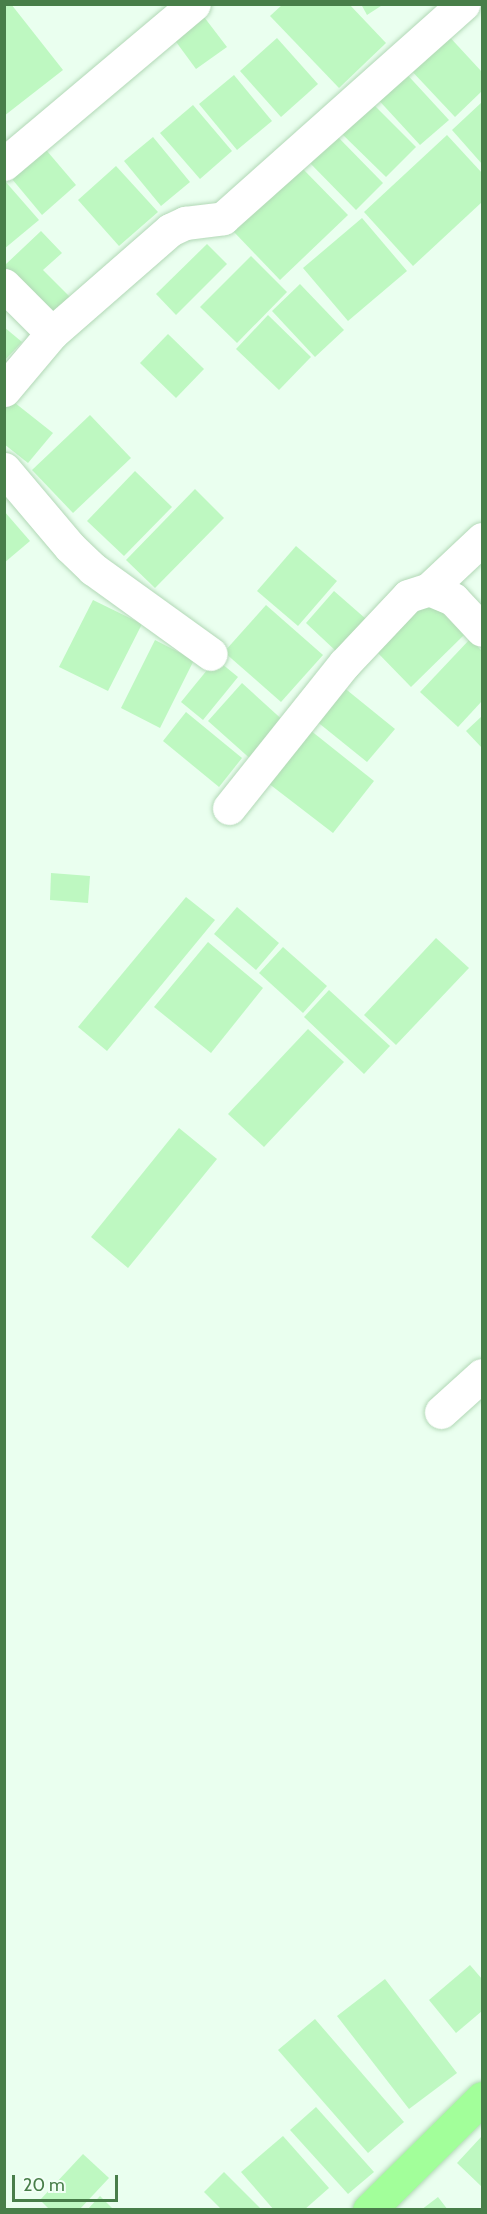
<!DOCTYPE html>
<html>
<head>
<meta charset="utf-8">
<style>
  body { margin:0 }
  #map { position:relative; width:487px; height:2214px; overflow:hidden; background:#eaffef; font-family:Cabin,sans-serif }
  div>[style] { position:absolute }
  .building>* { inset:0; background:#bef8c1 }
  .roads { filter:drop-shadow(0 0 2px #b2d8b6) drop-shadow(0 0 2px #b2d8b6) }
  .minor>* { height:33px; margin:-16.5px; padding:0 16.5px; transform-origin:16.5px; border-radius:16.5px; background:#fff }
  .highway>* { height:33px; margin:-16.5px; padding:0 16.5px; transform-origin:16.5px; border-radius:16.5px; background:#a2ff9a }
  span { translate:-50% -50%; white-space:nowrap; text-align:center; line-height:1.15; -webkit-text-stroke:4.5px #f2fff6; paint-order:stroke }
  .frame { position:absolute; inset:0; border:6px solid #487e49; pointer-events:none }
  .scale { position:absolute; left:12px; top:2175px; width:106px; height:27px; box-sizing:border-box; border:3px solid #487e49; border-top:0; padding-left:8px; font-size:18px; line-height:21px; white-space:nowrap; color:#487e49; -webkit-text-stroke:4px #f2fff6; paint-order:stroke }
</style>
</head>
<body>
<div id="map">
  <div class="building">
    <i style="clip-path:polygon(4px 4px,11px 4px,63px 70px,4px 116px)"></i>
    <i style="clip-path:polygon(283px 4px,349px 4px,386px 43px,339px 88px,270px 16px)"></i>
    <i style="clip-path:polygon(361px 4px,384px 4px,367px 15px)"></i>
    <i style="clip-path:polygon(201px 13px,227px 47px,196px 69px,171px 35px)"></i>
    <i style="clip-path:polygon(445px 32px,482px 72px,482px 91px,455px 117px,408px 67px)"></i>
    <i style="clip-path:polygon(277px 38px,318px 84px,281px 117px,240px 71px)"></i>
    <i style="clip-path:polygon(402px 69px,449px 120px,420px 145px,374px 95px)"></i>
    <i style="clip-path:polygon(234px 75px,272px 121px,237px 150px,199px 104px)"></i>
    <i style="clip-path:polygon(370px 101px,416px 147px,386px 177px,339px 131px)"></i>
    <i style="clip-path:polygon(482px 102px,482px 164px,452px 130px)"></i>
    <i style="clip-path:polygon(193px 105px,232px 151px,200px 179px,160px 133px)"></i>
    <i style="clip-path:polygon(334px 133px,383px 183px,356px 210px,307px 160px)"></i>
    <i style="clip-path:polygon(447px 135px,482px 173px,482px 202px,413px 266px,364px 212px)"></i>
    <i style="clip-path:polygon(153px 137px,190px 182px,161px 206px,124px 161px)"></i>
    <i style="clip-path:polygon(41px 144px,76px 185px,42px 215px,7px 173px)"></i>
    <i style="clip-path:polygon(116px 166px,158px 212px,119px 246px,78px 200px)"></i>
    <i style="clip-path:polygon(301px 167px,348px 215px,280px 280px,234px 232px)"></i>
    <i style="clip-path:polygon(4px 180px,39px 220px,4px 249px)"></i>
    <i style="clip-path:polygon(362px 218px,407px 271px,348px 321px,303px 268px)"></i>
    <i style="clip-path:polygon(41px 231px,62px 253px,43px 270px,71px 298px,48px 321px,5px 275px,5px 265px)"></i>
    <i style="clip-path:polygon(207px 244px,227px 264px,176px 315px,156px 294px)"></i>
    <i style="clip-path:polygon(251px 256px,287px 292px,237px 343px,200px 307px)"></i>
    <i style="clip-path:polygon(300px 284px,344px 330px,315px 357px,272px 311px)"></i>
    <i style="clip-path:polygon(268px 315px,311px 357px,279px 390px,236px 349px)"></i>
    <i style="clip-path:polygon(4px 327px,22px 342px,4px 361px)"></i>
    <i style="clip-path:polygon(168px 334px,204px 369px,176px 398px,140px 363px)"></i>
    <i style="clip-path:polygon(10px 399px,53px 433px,28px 463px,4px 444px,4px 405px)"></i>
    <i style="clip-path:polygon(90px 415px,131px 458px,73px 513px,32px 470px)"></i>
    <i style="clip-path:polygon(135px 471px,172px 507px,124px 556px,87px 521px)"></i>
    <i style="clip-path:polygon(195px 489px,224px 518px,155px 588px,126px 560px)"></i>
    <i style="clip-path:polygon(4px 511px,30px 541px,4px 563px)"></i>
    <i style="clip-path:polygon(296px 546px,337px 581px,298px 626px,257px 591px)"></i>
    <i style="clip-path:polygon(334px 591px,366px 619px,337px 652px,306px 623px)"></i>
    <i style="clip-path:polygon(427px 597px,464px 635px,411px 687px,374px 649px)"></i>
    <i style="clip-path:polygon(93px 600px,142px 624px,108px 691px,59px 667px)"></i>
    <i style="clip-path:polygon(266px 605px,323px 655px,281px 702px,224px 652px)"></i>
    <i style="clip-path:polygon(470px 639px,482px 651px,482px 701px,458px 727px,420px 692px)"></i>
    <i style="clip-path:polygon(155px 640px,194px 660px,160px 728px,121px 708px)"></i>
    <i style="clip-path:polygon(216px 659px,238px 677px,203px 720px,181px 702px)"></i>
    <i style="clip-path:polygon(337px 682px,395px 729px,367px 762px,310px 716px)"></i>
    <i style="clip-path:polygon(242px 683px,287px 724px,254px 762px,208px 721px)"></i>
    <i style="clip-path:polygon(186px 712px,242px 758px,219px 787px,163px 741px)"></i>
    <i style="clip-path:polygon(482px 716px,482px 748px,466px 731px)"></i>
    <i style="clip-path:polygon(310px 730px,374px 781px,333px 833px,268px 783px)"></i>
    <i style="clip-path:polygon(51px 873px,90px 876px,88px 903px,50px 900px)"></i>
    <i style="clip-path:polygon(186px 897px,215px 920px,107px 1051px,78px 1027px)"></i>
    <i style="clip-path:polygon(237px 907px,279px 943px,256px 970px,214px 934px)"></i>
    <i style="clip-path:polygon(436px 938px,469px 968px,396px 1045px,364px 1015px)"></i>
    <i style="clip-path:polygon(208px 942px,263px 988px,211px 1053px,154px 1007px)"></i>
    <i style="clip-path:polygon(283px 947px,327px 986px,303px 1013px,259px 973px)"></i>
    <i style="clip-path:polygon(329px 990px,390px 1046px,364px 1074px,304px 1017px)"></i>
    <i style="clip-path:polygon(308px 1029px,344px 1062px,264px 1147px,228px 1114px)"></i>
    <i style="clip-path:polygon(179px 1128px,217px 1159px,128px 1268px,91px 1237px)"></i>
    <i style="clip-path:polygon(470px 1965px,482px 1979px,482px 2011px,456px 2033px,429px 2000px)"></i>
    <i style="clip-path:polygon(385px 1979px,457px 2073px,409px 2109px,337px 2016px)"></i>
    <i style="clip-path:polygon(315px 2019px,404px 2122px,368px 2153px,278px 2050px)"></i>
    <i style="clip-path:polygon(316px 2107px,374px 2172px,348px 2194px,290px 2130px)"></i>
    <i style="clip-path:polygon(283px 2136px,329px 2188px,304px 2210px,274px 2210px,241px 2172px)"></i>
    <i style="clip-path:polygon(482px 2136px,482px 2187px,457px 2163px)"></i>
    <i style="clip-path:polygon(83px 2154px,109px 2178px,79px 2210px,50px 2210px,40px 2200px)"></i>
    <i style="clip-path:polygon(224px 2172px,262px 2210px,222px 2210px,204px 2192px)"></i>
    <i style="clip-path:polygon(100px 2196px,114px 2210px,87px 2210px)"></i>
    <i style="clip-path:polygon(438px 2197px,448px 2210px,421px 2210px)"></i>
  </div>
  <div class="roads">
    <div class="minor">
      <i style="left:4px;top:164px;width:248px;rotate:-40.1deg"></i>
      <i style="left:4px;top:285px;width:68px;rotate:45deg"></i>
      <i style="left:4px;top:390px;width:75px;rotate:-49.9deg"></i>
      <i style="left:52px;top:333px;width:157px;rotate:-41.1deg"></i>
      <i style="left:170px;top:230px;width:17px;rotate:-25deg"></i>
      <i style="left:185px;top:223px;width:38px;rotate:-7deg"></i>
      <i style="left:223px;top:218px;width:322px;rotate:-41.7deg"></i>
      <i style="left:4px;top:469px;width:102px;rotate:49.8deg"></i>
      <i style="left:70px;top:547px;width:32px;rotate:44deg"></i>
      <i style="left:93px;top:569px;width:145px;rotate:35.8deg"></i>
      <i style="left:429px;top:589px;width:26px;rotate:23deg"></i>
      <i style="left:453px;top:599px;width:42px;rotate:46.9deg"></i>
      <i style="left:229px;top:808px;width:184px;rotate:-51.4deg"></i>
      <i style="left:344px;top:664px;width:93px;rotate:-46.7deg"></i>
      <i style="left:408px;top:596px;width:22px;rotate:-18deg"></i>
      <i style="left:429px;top:589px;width:73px;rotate:-43.3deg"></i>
      <i style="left:441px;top:1412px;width:55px;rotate:-42.1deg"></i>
    </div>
    <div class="highway">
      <i style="left:369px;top:2210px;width:159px;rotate:-44.7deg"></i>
    </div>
  </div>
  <div class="frame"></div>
  <div class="scale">20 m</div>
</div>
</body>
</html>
